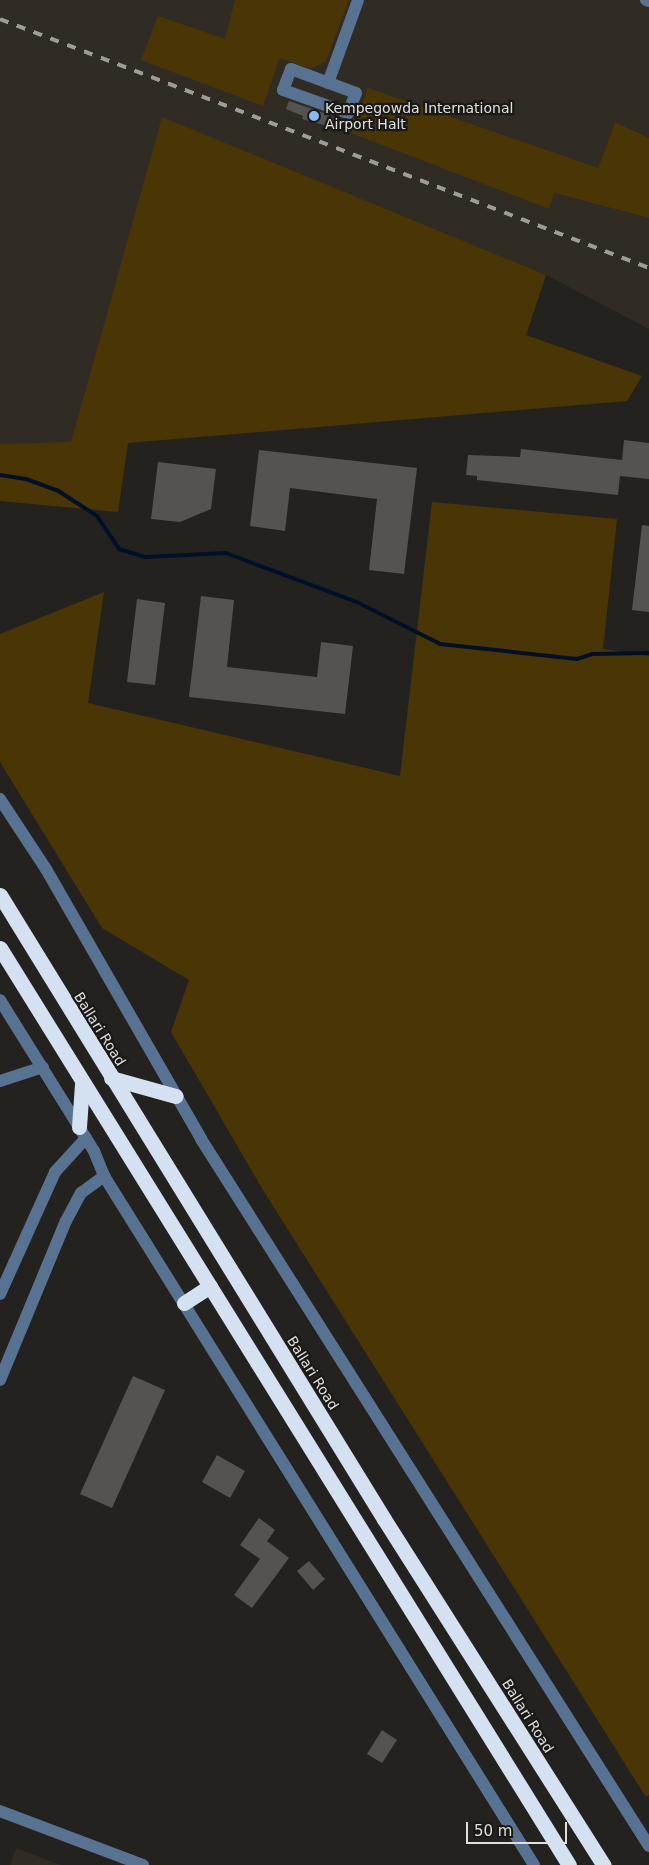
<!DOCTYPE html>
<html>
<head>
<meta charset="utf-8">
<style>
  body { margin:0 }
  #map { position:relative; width:649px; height:1865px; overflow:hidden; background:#24221f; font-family:"DejaVu Sans",sans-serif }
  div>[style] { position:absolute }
  .built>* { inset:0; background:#302c23 }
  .green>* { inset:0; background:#4a3605 }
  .stream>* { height:4px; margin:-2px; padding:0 2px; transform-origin:2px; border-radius:2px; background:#001028 }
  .building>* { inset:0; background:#55534f }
  .minor>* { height:12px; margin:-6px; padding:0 6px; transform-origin:6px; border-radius:6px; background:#587392 }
  .highway>* { height:15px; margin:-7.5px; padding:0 7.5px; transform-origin:7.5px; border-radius:7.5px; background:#d4e1f1 }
  .rail>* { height:4px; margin-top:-2px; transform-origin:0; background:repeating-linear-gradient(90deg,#9e9d9a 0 9px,transparent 0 18px) }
  .dots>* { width:14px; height:14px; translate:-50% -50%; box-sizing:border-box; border:2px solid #1b1916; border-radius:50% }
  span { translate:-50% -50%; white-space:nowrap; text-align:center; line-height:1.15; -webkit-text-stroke:4.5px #1b1916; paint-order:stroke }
  .poi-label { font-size:14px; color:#e0dfdd }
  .left { translate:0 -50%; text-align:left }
  .street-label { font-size:14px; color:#e0dfdd }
  .scale { position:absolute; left:466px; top:1822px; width:101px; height:22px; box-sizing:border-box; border:2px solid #e0dfdd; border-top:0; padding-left:6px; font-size:15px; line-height:18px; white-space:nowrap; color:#e0dfdd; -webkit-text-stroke:4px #1b1916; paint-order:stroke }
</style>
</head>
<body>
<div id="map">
  <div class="built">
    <i style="clip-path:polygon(0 0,649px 0,649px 138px,615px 122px,598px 168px,554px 193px,649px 218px,649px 329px,546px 275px,162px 118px,71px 443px,0 444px)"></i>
    <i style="clip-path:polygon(16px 1848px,61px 1865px,10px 1865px)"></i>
  </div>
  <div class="green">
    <i style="clip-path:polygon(235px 0,349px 0,326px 61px,311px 69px,280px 58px,263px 106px,141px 60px,158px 16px,225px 39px)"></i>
    <i style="clip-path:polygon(368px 88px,598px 168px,615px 122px,649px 138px,649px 218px,554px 193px,549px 209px,351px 133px)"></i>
    <i style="clip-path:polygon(162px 117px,546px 275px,526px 335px,642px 376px,627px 401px,128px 443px,118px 512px,0 501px,0 444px,71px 442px)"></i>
    <i style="clip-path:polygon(432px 502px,617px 519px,603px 649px,649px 656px,649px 1795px,646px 1797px,263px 1190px,171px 1032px,189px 980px,102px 928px,0 762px,0 634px,104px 592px,88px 703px,400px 776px)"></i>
  </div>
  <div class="stream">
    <i style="left:0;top:475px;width:26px;rotate:9deg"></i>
    <i style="left:26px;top:479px;width:33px;rotate:20deg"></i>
    <i style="left:57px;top:490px;width:48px;rotate:33deg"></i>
    <i style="left:97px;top:516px;width:40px;rotate:56deg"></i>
    <i style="left:119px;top:549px;width:27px;rotate:17deg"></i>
    <i style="left:145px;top:557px;width:81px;rotate:-2.8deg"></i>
    <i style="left:226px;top:553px;width:142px;rotate:20.6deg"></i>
    <i style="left:359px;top:603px;width:91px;rotate:26.8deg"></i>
    <i style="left:440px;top:644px;width:138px;rotate:6.2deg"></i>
    <i style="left:577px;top:659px;width:16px;rotate:-18deg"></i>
    <i style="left:592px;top:654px;width:57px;rotate:-1deg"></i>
  </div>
  <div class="building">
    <i style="clip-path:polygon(289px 101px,338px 118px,335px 128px,302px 119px,303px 116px,286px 109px)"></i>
    <i style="clip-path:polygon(624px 440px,649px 443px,649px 479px,620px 476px,618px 495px,477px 480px,477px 476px,466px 475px,468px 455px,520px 457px,521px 449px,622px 460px)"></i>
    <i style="clip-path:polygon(259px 450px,417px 468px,404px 574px,369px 570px,377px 499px,290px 488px,285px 531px,250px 526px)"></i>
    <i style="clip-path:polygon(158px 462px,216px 469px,211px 509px,180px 522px,151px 519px)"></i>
    <i style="clip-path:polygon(642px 525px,649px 526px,649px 612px,632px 610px)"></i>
    <i style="clip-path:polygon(201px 596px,234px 600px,227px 667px,317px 677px,321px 642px,353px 646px,345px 714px,189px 697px)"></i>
    <i style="clip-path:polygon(137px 599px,165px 603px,155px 685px,127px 682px)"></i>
    <i style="clip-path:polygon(133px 1376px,165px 1390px,112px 1508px,80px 1494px)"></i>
    <i style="clip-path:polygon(217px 1455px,245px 1471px,230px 1498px,202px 1482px)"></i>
    <i style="clip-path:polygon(259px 1518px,275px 1530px,267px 1541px,289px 1558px,252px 1608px,234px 1595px,260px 1559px,240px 1545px)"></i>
    <i style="clip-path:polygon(309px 1561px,325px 1579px,313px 1590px,297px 1571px)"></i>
    <i style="clip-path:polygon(382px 1730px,397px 1740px,382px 1763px,367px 1754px)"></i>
  </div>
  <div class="minor">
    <i style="left:646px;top:0;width:3px;rotate:18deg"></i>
    <i style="left:291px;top:69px;width:69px;rotate:20.3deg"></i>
    <i style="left:356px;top:93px;width:22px;rotate:112deg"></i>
    <i style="left:348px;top:113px;width:69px;rotate:-160.5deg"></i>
    <i style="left:283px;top:90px;width:22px;rotate:-69deg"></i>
    <i style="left:328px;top:83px;width:88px;rotate:-70.1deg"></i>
    <i style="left:0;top:799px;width:84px;rotate:56.7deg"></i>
    <i style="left:46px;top:869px;width:311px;rotate:60.1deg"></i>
    <i style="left:201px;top:1139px;width:837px;rotate:57.64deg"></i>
    <i style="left:0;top:1000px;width:178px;rotate:58.1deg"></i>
    <i style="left:94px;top:1151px;width:27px;rotate:68deg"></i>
    <i style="left:104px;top:1176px;width:812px;rotate:58.03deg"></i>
    <i style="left:0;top:1081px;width:45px;rotate:-18deg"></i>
    <i style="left:0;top:1294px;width:134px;rotate:-65.7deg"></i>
    <i style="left:55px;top:1172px;width:46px;rotate:-47.6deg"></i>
    <i style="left:0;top:1380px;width:172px;rotate:-67.5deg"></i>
    <i style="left:66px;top:1221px;width:32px;rotate:-62deg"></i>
    <i style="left:81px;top:1193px;width:29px;rotate:-36deg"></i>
    <i style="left:0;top:1811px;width:153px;rotate:20.7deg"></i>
  </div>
  <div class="highway">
    <i style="left:0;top:895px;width:733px;rotate:58.39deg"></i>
    <i style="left:384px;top:1519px;width:410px;rotate:57.6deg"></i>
    <i style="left:0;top:948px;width:1079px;rotate:58.18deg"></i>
    <i style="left:111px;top:1078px;width:67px;rotate:15.5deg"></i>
    <i style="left:79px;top:1127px;width:43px;rotate:-86deg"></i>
    <i style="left:184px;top:1303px;width:31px;rotate:-33deg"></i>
  </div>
  <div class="rail">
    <i style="left:0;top:19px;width:695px;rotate:20.99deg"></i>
  </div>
  <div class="dots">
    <i style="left:314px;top:116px;background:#85bbfb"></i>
  </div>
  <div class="poi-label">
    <span class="left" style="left:325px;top:116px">Kempegowda International<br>Airport Halt</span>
  </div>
  <div class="street-label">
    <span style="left:100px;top:1029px;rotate:58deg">Ballari Road</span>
    <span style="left:313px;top:1373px;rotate:58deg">Ballari Road</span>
    <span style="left:528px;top:1716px;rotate:58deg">Ballari Road</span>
  </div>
  <div class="scale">50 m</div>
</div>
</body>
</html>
